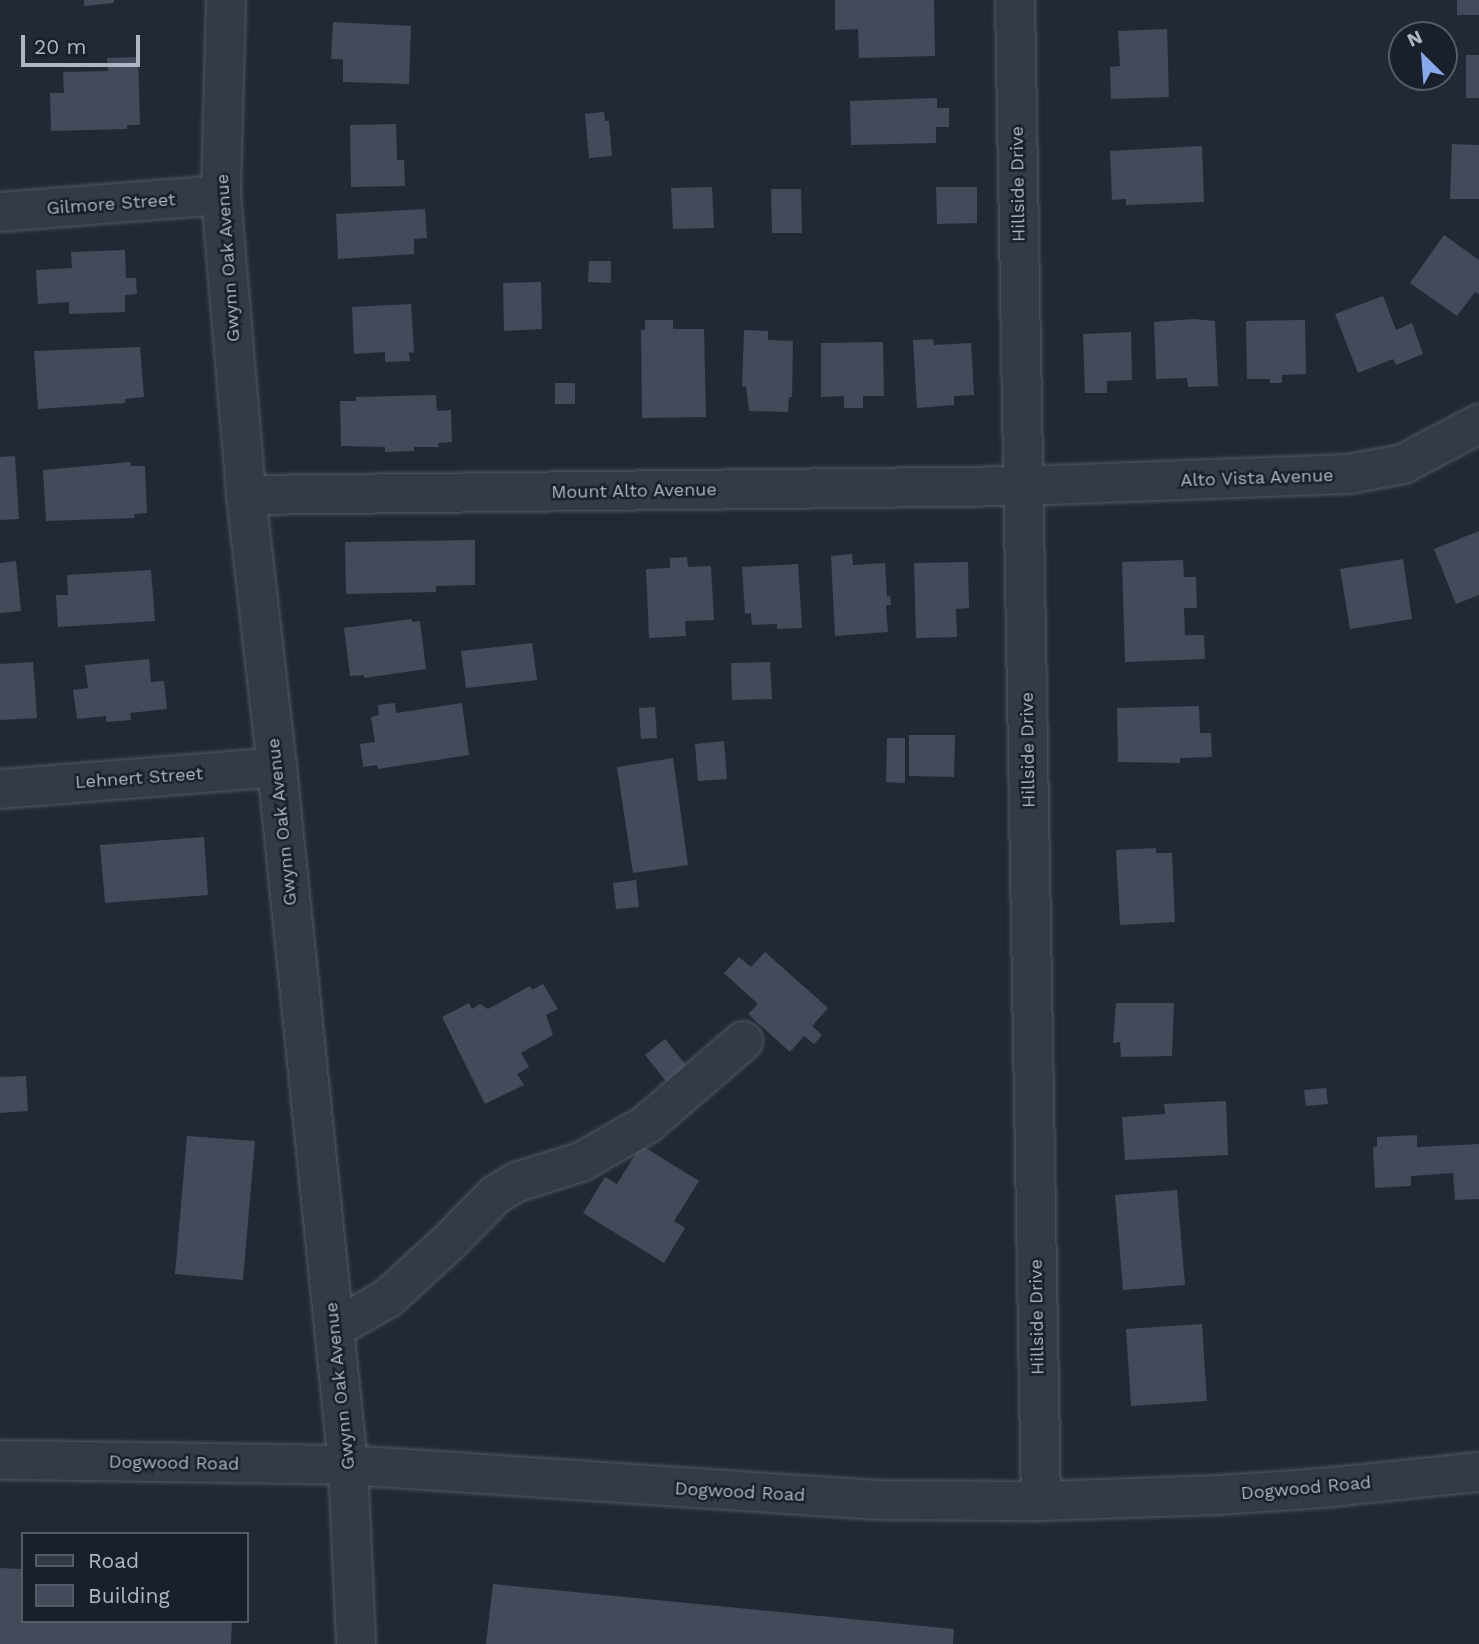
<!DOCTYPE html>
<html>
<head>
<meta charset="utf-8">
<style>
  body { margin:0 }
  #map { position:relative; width:1479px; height:1644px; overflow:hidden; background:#212935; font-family:"Work Sans",sans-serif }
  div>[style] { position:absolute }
  .building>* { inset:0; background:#434b5a }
  .roads { filter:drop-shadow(0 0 2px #525864) drop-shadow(0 0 2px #525864) }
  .minor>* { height:38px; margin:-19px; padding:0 19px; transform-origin:19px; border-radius:19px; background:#353b46 }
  span { translate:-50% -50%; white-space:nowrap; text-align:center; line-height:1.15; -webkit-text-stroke:5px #1a202a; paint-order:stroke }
  .street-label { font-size:18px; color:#afb5c3 }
  .legend { position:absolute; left:21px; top:1532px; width:228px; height:91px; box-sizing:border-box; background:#1a202a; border:2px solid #565c67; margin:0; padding:9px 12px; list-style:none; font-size:21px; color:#afb5c3 }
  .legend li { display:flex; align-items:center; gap:14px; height:35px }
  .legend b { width:35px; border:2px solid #565c67 }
  .north { position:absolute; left:1388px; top:21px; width:70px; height:70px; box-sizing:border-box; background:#1a202a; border:2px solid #565c67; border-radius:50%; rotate:335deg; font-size:19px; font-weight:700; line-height:28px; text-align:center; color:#afb5c3 }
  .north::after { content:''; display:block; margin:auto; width:24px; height:32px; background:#87a9ef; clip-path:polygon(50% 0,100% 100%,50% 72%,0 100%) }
  .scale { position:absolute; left:21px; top:35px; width:119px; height:32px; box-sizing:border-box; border:4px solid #afb5c3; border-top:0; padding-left:9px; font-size:21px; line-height:24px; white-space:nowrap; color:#afb5c3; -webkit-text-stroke:5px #1a202a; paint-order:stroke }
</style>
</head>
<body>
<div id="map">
  <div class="building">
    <i style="clip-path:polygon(84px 0,114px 0,114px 3px,84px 6px)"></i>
    <i style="clip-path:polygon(835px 0,934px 0,935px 56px,859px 58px,858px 29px,835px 30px)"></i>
    <i style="clip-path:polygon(1457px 0,1479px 0,1479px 15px,1457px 15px)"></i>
    <i style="clip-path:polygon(333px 22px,411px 26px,409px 84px,343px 82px,343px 59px,331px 59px)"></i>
    <i style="clip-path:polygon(1167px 29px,1169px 97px,1111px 99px,1110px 67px,1120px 66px,1118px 31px)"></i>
    <i style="clip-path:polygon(1466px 55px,1479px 55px,1479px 98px,1466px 98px)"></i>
    <i style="clip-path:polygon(138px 57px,140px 125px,127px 125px,127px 129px,51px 131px,50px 93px,64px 93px,63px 72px,108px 71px,107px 58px)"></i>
    <i style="clip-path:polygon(937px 98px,937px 108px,949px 108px,949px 127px,936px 127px,936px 143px,851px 145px,850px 101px)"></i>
    <i style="clip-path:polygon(604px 112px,605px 121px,609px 121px,612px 156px,589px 158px,585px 114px)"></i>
    <i style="clip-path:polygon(396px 124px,397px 160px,404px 160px,405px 186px,351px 187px,350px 125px)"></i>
    <i style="clip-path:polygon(1452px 144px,1479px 145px,1479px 199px,1450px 199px)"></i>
    <i style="clip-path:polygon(1202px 146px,1204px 202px,1126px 205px,1126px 199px,1112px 200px,1110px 151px)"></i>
    <i style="clip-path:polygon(712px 187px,714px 228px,673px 229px,671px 188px)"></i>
    <i style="clip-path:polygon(936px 187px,977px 187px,977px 223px,937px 224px)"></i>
    <i style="clip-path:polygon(771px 189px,801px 189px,802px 233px,772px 233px)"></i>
    <i style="clip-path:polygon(425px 209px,427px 238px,414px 239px,414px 254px,338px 259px,336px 214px)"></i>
    <i style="clip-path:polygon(1444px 235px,1479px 260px,1479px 294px,1475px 292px,1457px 316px,1410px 283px)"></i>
    <i style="clip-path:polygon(125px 250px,126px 278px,136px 278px,137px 294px,125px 295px,125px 312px,69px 314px,69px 302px,38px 304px,36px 270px,72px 268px,71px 252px)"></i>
    <i style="clip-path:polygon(589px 261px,611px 261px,611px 283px,588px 282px)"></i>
    <i style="clip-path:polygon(541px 282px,542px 329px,504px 331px,503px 283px)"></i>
    <i style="clip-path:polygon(1383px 296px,1396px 330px,1412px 323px,1423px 354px,1396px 365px,1393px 359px,1358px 373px,1335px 314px)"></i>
    <i style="clip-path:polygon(411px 304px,414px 353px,409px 352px,410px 361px,385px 362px,385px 352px,354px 354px,352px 307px)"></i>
    <i style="clip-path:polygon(1194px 319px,1215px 321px,1218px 386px,1188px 387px,1187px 378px,1156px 379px,1154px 322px)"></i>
    <i style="clip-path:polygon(645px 320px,673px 320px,673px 329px,704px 329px,706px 417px,642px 418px,641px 330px,645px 330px)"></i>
    <i style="clip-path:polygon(1305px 320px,1306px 374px,1282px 375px,1282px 383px,1270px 383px,1270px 379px,1247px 379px,1246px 321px)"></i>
    <i style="clip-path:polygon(744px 330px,768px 331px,768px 340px,793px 341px,792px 397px,789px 397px,788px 412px,749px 411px,746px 386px,742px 387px)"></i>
    <i style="clip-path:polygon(1131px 332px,1132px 380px,1107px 381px,1107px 393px,1085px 393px,1083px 334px)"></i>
    <i style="clip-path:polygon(933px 339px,934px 345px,971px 343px,974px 395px,954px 396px,954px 405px,917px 408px,913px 340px)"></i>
    <i style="clip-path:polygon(883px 342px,884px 396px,863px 396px,863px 408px,844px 408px,844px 396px,821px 397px,821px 343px)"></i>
    <i style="clip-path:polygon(140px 347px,144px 397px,125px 399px,125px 403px,38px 409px,34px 351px)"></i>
    <i style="clip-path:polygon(555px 383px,575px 383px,575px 404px,555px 404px)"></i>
    <i style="clip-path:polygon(436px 395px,437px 411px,451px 410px,452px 442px,438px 443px,439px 447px,414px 447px,414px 451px,385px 452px,385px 447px,341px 446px,340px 401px,356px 401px,356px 397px)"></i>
    <i style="clip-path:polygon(15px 456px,19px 519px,0 520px,0 457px)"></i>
    <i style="clip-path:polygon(130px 462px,131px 466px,145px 466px,147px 513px,134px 514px,135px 518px,46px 521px,43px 470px)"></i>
    <i style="clip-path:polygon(1479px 531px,1479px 595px,1456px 604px,1434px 549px)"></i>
    <i style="clip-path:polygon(475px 540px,475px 585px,436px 586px,436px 592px,346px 594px,345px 542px)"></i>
    <i style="clip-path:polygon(852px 554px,853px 565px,885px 563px,887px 597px,890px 596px,891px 605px,886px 605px,888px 632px,835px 636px,831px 556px)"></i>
    <i style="clip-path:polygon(687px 557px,688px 567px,711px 566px,714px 620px,685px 621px,686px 636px,649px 638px,646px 569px,670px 568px,670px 558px)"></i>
    <i style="clip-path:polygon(1403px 559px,1412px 619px,1350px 629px,1340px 569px)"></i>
    <i style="clip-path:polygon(1183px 560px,1184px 577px,1196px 577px,1197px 608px,1184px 608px,1185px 635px,1204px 635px,1205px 659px,1125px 662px,1122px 562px)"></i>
    <i style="clip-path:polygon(16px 561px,21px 611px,0 613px,0 563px)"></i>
    <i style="clip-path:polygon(968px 562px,969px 608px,956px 609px,957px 637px,916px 638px,914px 563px)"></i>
    <i style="clip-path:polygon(798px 564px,802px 628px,777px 629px,777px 624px,752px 625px,751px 613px,745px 614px,742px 567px)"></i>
    <i style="clip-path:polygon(151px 570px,155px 621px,58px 627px,56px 595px,68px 595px,67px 575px)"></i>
    <i style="clip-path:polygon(412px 619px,412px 622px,420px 621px,426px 669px,364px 678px,364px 675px,350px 676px,344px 628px)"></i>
    <i style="clip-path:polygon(532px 643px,537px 680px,466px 688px,461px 651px)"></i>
    <i style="clip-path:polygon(149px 659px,151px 682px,164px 681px,167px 709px,130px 713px,131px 720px,106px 722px,106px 716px,77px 719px,73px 690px,88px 688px,85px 665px)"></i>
    <i style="clip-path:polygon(33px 662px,37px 718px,0 720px,0 664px)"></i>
    <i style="clip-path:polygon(770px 662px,772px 699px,732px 700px,731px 663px)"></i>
    <i style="clip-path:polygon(395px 703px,396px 713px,462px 703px,469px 755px,378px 769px,377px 765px,363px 767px,360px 744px,375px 742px,371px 717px,379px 715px,378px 705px)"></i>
    <i style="clip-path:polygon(1199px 706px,1200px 733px,1211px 733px,1212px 757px,1180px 758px,1180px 763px,1118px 762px,1117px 708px)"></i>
    <i style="clip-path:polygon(655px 707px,657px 738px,641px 739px,639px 708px)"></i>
    <i style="clip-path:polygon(909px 735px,955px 735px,954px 777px,909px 776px)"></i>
    <i style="clip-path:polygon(887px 738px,905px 738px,905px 783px,886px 782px)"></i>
    <i style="clip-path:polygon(724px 741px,727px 779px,698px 781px,695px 744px)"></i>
    <i style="clip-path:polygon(673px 758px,688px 865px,633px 873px,617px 767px)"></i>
    <i style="clip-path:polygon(204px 837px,208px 895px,105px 903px,100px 845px)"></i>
    <i style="clip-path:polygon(1156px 848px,1156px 853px,1172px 853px,1175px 922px,1120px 925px,1116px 850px)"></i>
    <i style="clip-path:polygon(636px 880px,639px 907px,616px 909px,613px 883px)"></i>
    <i style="clip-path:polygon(765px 952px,828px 1008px,812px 1026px,822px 1035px,814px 1044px,804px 1036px,790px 1052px,748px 1014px,758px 1004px,724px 973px,739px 957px,751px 967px)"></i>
    <i style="clip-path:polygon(543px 984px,558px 1009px,546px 1015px,553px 1035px,521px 1053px,529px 1067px,517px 1074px,524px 1085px,485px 1104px,442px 1017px,469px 1003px,472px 1009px,480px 1004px,488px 1009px,530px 986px,532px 990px)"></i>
    <i style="clip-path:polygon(1116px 1003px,1174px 1003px,1172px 1056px,1121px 1057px,1120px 1042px,1113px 1043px)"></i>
    <i style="clip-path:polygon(665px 1039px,690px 1070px,670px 1086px,645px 1055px)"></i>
    <i style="clip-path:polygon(26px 1076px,28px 1111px,0 1113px,0 1077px)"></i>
    <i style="clip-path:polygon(1326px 1088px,1328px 1104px,1306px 1106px,1304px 1090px)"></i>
    <i style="clip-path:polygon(1226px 1101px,1228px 1155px,1125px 1160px,1122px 1117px,1165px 1114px,1164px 1104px)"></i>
    <i style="clip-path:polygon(1417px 1135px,1417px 1147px,1479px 1144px,1479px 1199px,1455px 1200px,1453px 1173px,1411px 1176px,1411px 1186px,1375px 1188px,1373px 1147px,1377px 1146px,1377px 1137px)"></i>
    <i style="clip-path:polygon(187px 1136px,255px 1141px,243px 1280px,175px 1274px)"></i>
    <i style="clip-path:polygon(641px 1145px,699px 1181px,674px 1221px,685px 1228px,664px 1263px,583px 1213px,605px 1177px,617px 1184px)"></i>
    <i style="clip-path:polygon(1177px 1190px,1185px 1285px,1123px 1290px,1115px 1195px)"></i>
    <i style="clip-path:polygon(1202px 1324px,1207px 1401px,1131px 1406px,1126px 1329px)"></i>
    <i style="clip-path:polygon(0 1568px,23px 1569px,23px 1621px,232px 1621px,231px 1644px,0 1644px)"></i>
    <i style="clip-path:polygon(493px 1584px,954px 1629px,953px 1644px,486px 1644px)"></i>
  </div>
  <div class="roads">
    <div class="minor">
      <i style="left:226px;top:0;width:195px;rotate:91.5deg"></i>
      <i style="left:221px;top:195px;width:301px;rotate:85.2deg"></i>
      <i style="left:246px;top:495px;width:274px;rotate:83.5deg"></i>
      <i style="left:277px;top:767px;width:702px;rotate:84.19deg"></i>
      <i style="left:348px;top:1465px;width:179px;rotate:87.4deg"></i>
      <i style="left:1015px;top:0;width:1501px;rotate:89.01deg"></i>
      <i style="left:0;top:212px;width:222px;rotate:-4.4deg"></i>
      <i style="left:246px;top:495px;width:777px;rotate:-0.66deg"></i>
      <i style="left:1023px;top:486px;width:326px;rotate:-2.1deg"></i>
      <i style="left:1349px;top:474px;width:55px;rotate:-10.5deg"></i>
      <i style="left:1403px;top:464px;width:86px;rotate:-27.8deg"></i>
      <i style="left:0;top:789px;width:278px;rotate:-4.5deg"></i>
      <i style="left:335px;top:1328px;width:61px;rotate:-29.5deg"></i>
      <i style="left:388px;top:1298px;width:84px;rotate:-42.6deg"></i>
      <i style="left:450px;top:1241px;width:64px;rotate:-45.6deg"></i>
      <i style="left:495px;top:1195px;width:26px;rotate:-31deg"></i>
      <i style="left:517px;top:1182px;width:67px;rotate:-17.4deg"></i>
      <i style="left:581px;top:1162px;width:76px;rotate:-29.9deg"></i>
      <i style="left:647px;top:1124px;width:127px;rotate:-40.8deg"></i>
      <i style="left:0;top:1460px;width:348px;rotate:0.8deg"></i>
      <i style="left:348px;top:1465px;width:531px;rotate:3.78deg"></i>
      <i style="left:878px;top:1500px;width:163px;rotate:0.4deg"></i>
      <i style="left:1041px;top:1501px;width:179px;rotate:-1.9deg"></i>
      <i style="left:1220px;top:1495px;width:103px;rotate:-3.9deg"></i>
      <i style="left:1323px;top:1488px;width:157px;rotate:-5.9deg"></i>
    </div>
  </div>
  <div class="street-label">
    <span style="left:1018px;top:184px;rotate:-91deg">Hillside Drive</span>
    <span style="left:111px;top:204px;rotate:-4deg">Gilmore Street</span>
    <span style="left:228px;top:258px;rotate:-94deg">Gwynn Oak Avenue</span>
    <span style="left:1257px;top:478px;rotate:-2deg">Alto Vista Avenue</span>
    <span style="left:634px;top:491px;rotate:-1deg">Mount Alto Avenue</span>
    <span style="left:1028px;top:750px;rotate:-91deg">Hillside Drive</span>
    <span style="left:139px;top:778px;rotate:-4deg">Lehnert Street</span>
    <span style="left:282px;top:822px;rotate:-96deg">Gwynn Oak Avenue</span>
    <span style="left:1037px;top:1317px;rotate:-91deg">Hillside Drive</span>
    <span style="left:340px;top:1386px;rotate:-96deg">Gwynn Oak Avenue</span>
    <span style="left:174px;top:1463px;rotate:1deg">Dogwood Road</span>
    <span style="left:1306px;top:1488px;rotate:-5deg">Dogwood Road</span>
    <span style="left:740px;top:1492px;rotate:3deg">Dogwood Road</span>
  </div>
  <ul class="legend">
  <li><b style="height:9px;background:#353b46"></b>Road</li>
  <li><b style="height:19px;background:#434b5a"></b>Building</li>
  </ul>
  <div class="north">N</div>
  <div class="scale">20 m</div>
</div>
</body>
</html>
